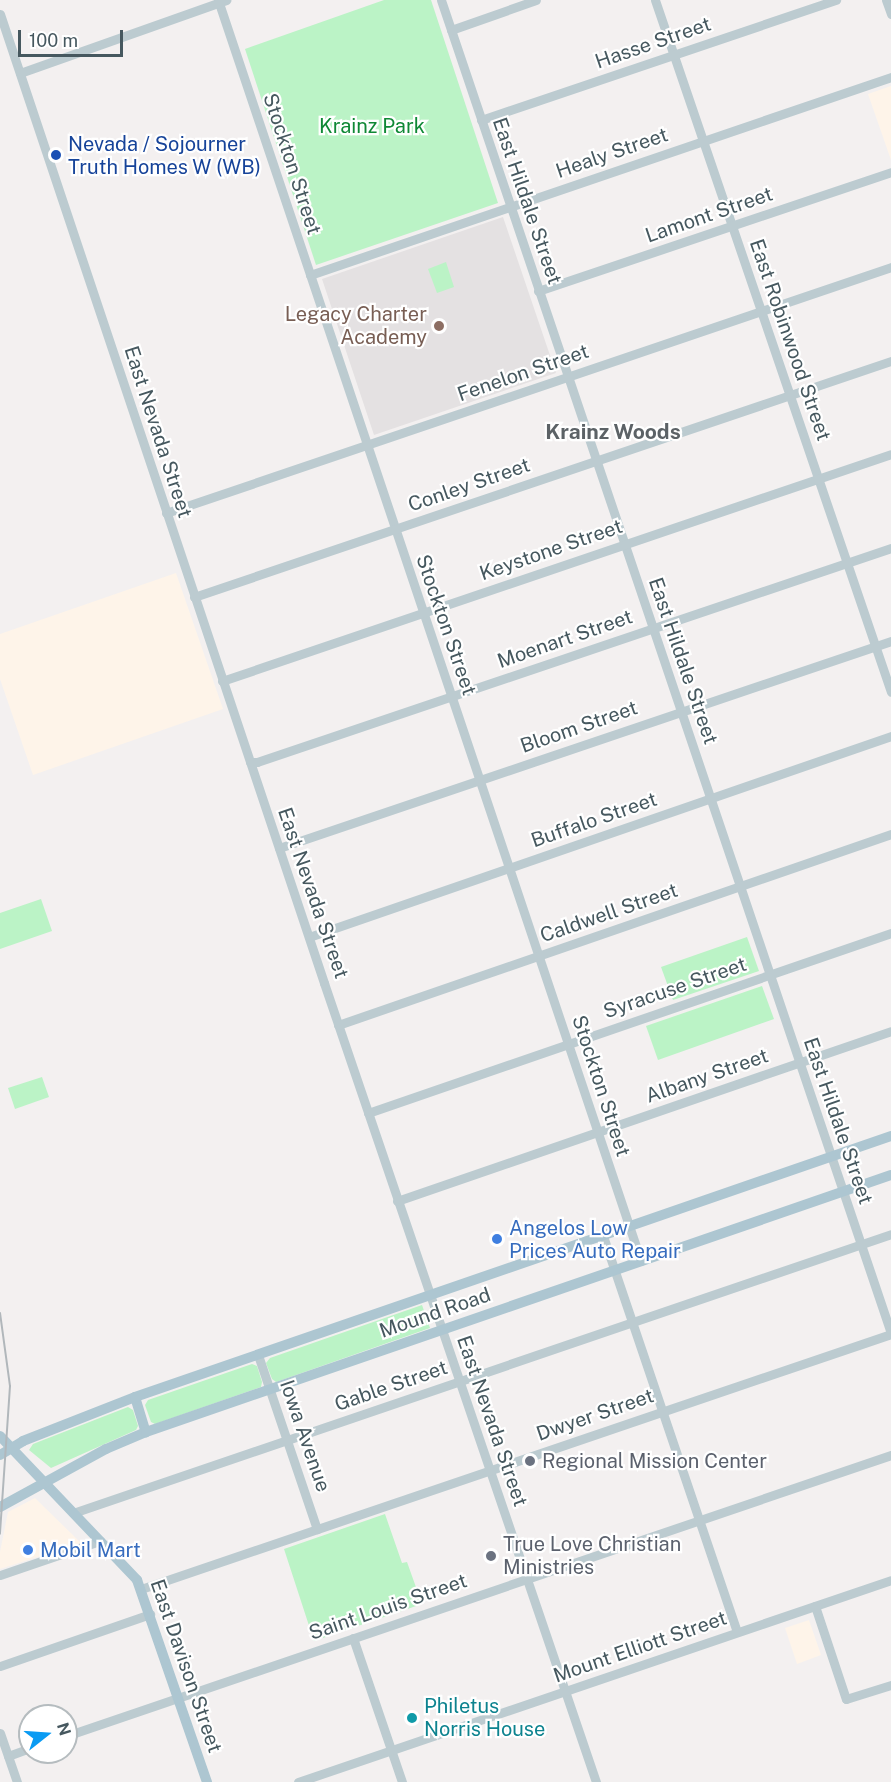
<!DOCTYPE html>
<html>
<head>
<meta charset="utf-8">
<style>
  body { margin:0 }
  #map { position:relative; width:891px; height:1782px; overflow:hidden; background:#f3f0f0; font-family:"Public Sans",sans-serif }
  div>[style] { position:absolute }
  .commercial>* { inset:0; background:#fef4e9 }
  .education>* { inset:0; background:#e4e1e2 }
  .green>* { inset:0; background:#bbf3c6 }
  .minor>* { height:9px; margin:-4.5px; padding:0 4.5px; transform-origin:4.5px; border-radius:4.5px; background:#bccbd0 }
  .major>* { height:10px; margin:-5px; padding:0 5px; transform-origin:5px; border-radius:5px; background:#adc6d1 }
  .rail>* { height:2px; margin:-1px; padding:0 1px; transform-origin:1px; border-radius:1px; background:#b1b7bb }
  .dots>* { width:16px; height:16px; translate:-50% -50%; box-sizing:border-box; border:3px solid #fff; border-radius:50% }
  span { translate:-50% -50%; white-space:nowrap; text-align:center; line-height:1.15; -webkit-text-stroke:4.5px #fff; paint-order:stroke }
  .street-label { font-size:20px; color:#46585f }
  .park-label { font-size:20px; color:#0f8835 }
  .transit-label { font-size:20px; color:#164399 }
  .left { translate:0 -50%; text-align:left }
  .education-label { font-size:20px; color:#785e54 }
  .right { translate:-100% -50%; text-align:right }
  .shop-label { font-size:20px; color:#366cbe }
  .worship-label { font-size:20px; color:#5b616d }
  .culture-label { font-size:20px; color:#0d838f }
  .neighbourhood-label { font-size:21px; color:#5c6266; font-weight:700 }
  .north { position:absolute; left:18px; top:1704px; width:60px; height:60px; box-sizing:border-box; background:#fff; border:2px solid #b5bcbf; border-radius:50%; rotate:73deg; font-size:16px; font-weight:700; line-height:24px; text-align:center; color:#46585f }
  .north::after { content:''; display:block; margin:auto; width:21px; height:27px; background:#0a9bf3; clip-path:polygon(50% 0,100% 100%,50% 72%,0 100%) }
  .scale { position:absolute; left:18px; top:30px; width:105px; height:27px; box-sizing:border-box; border:3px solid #46585f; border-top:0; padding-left:8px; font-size:18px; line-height:21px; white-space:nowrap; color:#46585f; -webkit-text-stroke:4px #fff; paint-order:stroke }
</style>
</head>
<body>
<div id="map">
  <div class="commercial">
    <i style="clip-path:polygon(891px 86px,891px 160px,868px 94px)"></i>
    <i style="clip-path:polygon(176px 573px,223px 709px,33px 775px,0 679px,0 634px)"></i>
    <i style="clip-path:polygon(35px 1498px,81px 1543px,0 1569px,0 1552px,8px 1512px)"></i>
    <i style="clip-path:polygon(809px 1620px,821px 1655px,797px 1664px,785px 1628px)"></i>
  </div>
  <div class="education">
    <i style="clip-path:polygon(503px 217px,556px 373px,374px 435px,322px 279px)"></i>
  </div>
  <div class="green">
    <i style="clip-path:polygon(384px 0,431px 0,498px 203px,316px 265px,245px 49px)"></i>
    <i style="clip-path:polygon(446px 262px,454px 287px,437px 293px,428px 269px)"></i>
    <i style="clip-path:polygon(41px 899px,52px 931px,0 949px,0 913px)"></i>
    <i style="clip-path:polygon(747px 937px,759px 971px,673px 1000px,661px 967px)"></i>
    <i style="clip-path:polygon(762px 986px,774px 1019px,658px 1060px,646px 1026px)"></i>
    <i style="clip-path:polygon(42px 1077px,49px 1097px,15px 1109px,8px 1088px)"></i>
    <i style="clip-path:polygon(422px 1305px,430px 1328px,276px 1382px,272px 1379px,266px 1363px,270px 1358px)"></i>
    <i style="clip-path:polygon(252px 1364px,257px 1366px,262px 1382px,261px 1387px,155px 1424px,151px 1422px,145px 1405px,148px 1400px)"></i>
    <i style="clip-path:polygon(128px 1407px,133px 1410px,138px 1426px,136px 1430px,51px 1468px,29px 1450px,33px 1444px)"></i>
    <i style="clip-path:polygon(385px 1514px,402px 1563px,407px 1562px,422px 1604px,314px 1641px,284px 1549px)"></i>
  </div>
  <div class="minor">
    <i style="left:218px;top:0;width:1330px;rotate:71.46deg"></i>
    <i style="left:441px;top:0;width:1407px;rotate:71.35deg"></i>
    <i style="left:655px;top:0;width:731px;rotate:71.17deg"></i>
    <i style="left:886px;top:0;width:15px;rotate:70deg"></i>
    <i style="left:0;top:14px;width:1022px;rotate:71.51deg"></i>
    <i style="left:324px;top:983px;width:844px;rotate:71.2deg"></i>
    <i style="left:451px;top:30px;width:90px;rotate:-19.4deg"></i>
    <i style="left:20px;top:73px;width:219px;rotate:-19.5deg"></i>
    <i style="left:481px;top:120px;width:375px;rotate:-18.7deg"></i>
    <i style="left:310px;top:275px;width:614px;rotate:-18.82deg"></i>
    <i style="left:538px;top:291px;width:373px;rotate:-18.6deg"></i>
    <i style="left:166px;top:513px;width:766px;rotate:-18.74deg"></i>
    <i style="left:194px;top:597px;width:736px;rotate:-18.71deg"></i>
    <i style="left:222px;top:681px;width:706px;rotate:-18.74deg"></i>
    <i style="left:250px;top:762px;width:7px"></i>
    <i style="left:257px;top:762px;width:669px;rotate:-18.65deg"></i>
    <i style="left:279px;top:848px;width:646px;rotate:-18.69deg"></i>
    <i style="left:309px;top:937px;width:616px;rotate:-19.05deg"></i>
    <i style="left:338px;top:1025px;width:585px;rotate:-19.05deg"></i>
    <i style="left:368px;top:1113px;width:553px;rotate:-18.99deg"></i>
    <i style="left:397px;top:1201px;width:522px;rotate:-18.99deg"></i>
    <i style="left:603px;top:1236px;width:418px;rotate:71.3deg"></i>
    <i style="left:258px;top:1355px;width:184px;rotate:71.3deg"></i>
    <i style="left:73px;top:1513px;width:864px;rotate:-18.83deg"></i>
    <i style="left:0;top:1575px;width:106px;rotate:-18.8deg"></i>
    <i style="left:141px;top:1589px;width:792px;rotate:-18.78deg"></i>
    <i style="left:815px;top:1606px;width:98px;rotate:71.6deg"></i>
    <i style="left:846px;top:1699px;width:47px;rotate:-17.3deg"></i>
    <i style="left:353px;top:1638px;width:152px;rotate:71.2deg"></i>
    <i style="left:0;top:1666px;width:159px;rotate:-19.1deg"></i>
    <i style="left:0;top:1733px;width:52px;rotate:70.9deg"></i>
    <i style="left:66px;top:1736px;width:872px;rotate:-18.81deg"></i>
    <i style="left:8px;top:1756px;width:23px;rotate:-20deg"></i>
    <i style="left:298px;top:1782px;width:626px;rotate:-18.81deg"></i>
  </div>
  <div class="major">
    <i style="left:135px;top:1397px;width:37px;rotate:73deg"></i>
    <i style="left:0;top:1436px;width:199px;rotate:46.4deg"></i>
    <i style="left:137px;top:1580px;width:214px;rotate:70.9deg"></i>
    <i style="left:0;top:1455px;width:27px;rotate:-31deg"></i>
    <i style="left:23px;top:1441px;width:120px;rotate:-21.4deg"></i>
    <i style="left:135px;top:1397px;width:800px;rotate:-19.05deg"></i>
    <i style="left:0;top:1507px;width:121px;rotate:-28.7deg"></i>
    <i style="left:106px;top:1449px;width:43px;rotate:-23deg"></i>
    <i style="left:146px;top:1432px;width:788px;rotate:-19.03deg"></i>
  </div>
  <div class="rail">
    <i style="left:0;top:1313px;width:74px;rotate:82.2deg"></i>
    <i style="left:10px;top:1386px;width:148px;rotate:93.9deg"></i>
  </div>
  <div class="dots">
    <i style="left:56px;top:155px;background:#1a4fb4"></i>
    <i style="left:439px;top:326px;background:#8d6e63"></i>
    <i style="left:497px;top:1239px;background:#3f7fe0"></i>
    <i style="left:530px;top:1461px;background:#6b7280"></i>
    <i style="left:28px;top:1550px;background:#3f7fe0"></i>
    <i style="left:491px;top:1556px;background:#6b7280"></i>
    <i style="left:412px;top:1718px;background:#0f9aa8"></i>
  </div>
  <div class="street-label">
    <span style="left:653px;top:43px;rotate:-19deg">Hasse Street</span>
    <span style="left:612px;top:153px;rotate:-19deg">Healy Street</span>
    <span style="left:292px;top:164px;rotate:72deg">Stockton Street</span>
    <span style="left:527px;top:201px;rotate:71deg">East Hildale Street</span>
    <span style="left:709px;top:215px;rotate:-19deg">Lamont Street</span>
    <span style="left:790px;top:340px;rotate:71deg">East Robinwood Street</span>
    <span style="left:523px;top:373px;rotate:-19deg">Fenelon Street</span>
    <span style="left:158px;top:432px;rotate:72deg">East Nevada Street</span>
    <span style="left:469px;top:485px;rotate:-19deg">Conley Street</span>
    <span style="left:551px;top:550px;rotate:-19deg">Keystone Street</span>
    <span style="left:446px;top:625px;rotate:71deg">Stockton Street</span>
    <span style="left:565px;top:639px;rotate:-19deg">Moenart Street</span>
    <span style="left:683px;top:661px;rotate:71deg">East Hildale Street</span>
    <span style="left:579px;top:727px;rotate:-19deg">Bloom Street</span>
    <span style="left:594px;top:820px;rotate:-19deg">Buffalo Street</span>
    <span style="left:313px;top:893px;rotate:71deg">East Nevada Street</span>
    <span style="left:609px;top:913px;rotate:-19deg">Caldwell Street</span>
    <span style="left:675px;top:988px;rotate:-19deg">Syracuse Street</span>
    <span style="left:707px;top:1076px;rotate:-19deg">Albany Street</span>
    <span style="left:601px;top:1086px;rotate:72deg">Stockton Street</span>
    <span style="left:838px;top:1121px;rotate:71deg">East Hildale Street</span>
    <span style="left:435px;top:1313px;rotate:-19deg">Mound Road</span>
    <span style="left:391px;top:1386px;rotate:-19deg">Gable Street</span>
    <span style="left:595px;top:1415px;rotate:-19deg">Dwyer Street</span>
    <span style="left:492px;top:1421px;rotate:71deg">East Nevada Street</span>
    <span style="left:305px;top:1436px;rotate:71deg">Iowa Avenue</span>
    <span style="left:388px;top:1607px;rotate:-19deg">Saint Louis Street</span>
    <span style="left:640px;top:1647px;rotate:-19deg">Mount Elliott Street</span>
    <span style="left:186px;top:1666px;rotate:71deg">East Davison Street</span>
  </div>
  <div class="park-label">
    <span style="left:372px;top:126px">Krainz Park</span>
  </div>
  <div class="transit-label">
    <span class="left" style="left:68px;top:156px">Nevada / Sojourner<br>Truth Homes W (WB)</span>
  </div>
  <div class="education-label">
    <span class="right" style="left:427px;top:326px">Legacy Charter<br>Academy</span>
  </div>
  <div class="shop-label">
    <span class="left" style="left:509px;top:1240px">Angelos Low<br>Prices Auto Repair</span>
    <span class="left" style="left:40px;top:1550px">Mobil Mart</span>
  </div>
  <div class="worship-label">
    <span class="left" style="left:542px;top:1461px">Regional Mission Center</span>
    <span class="left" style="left:503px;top:1556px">True Love Christian<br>Ministries</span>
  </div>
  <div class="culture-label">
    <span class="left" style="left:424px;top:1718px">Philetus<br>Norris House</span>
  </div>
  <div class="neighbourhood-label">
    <span style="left:613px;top:432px">Krainz Woods</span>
  </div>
  <div class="north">N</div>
  <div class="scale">100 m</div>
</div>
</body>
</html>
